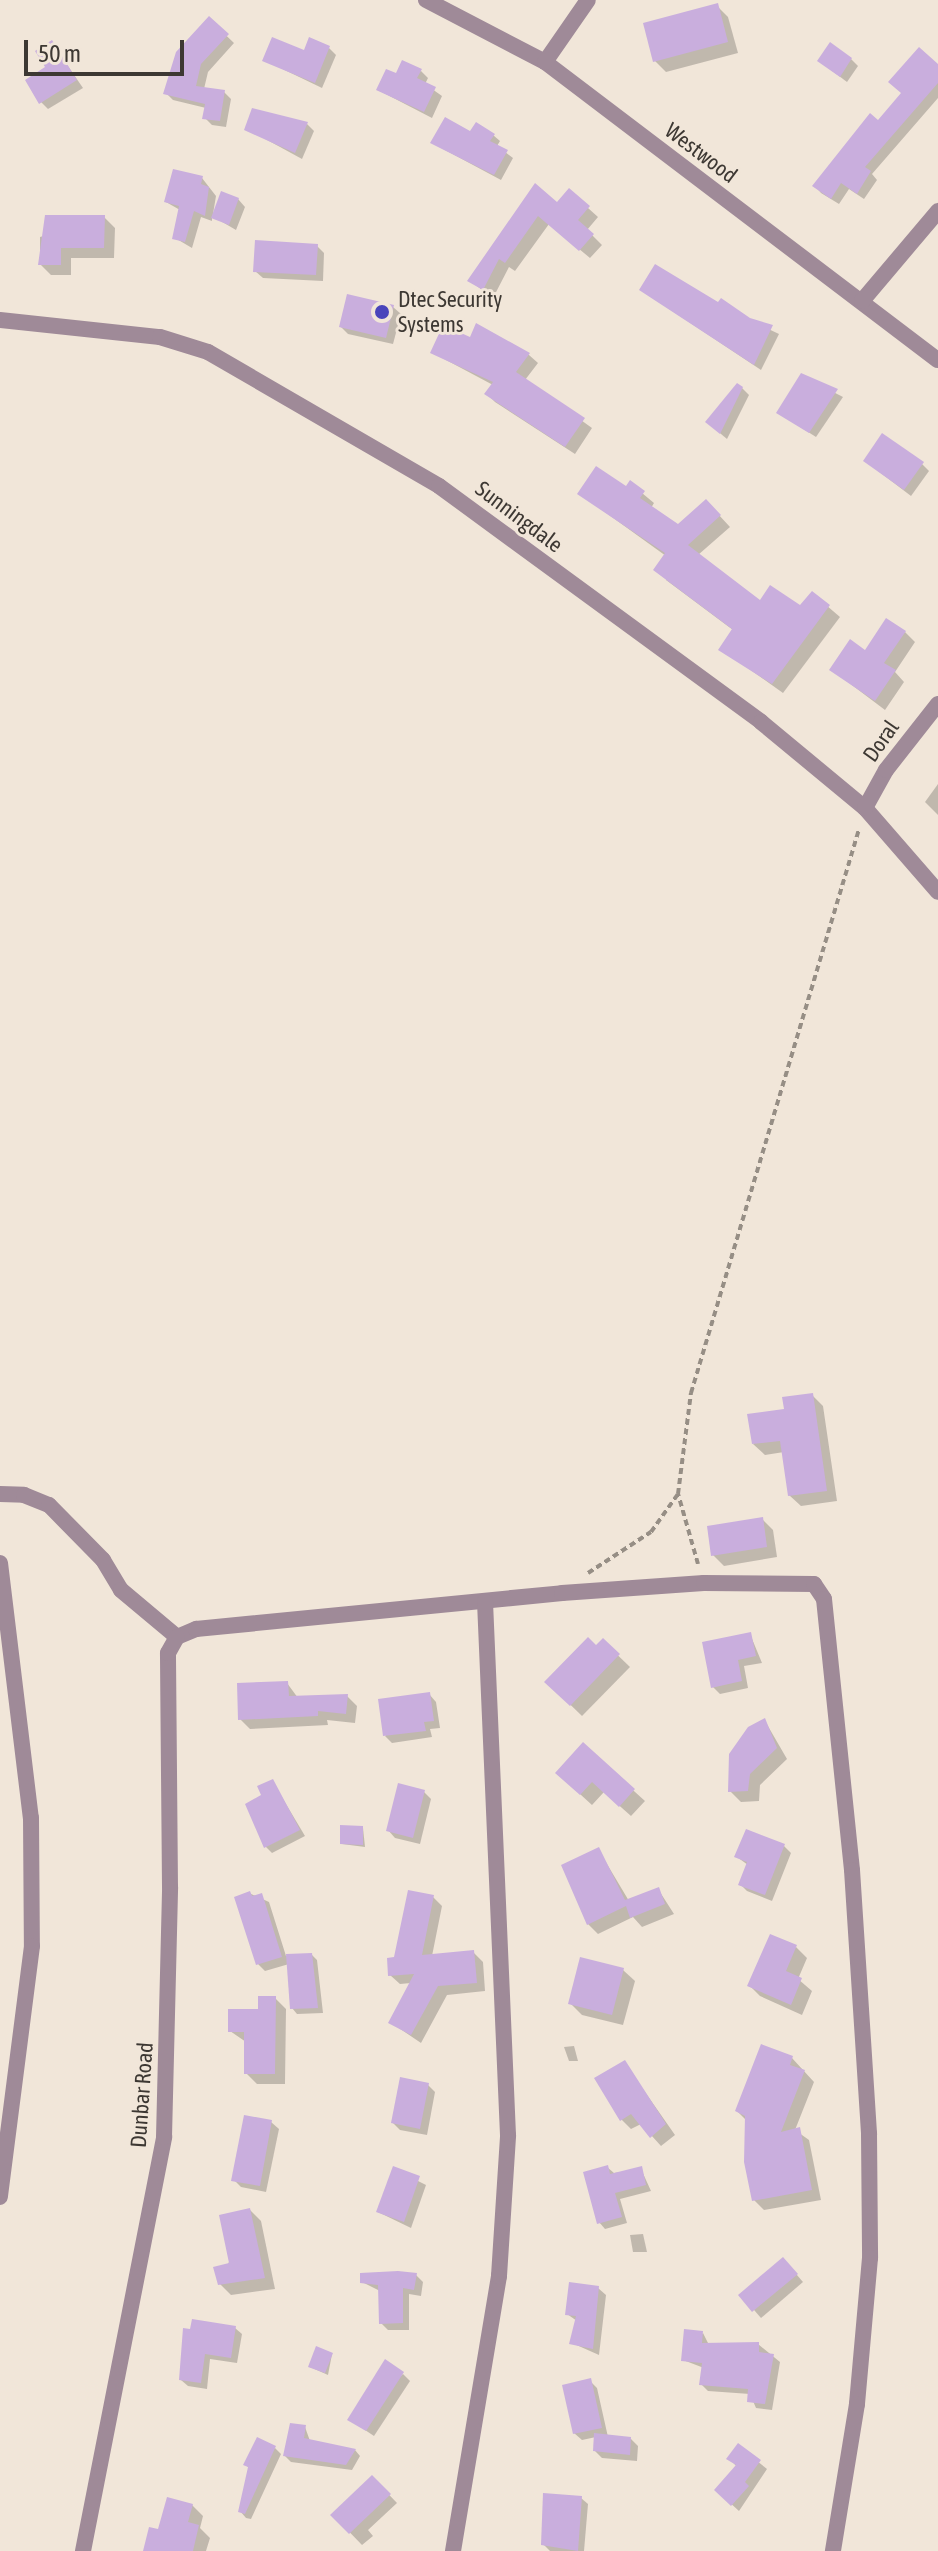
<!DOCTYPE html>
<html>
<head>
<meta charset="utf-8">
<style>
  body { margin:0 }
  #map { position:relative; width:938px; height:2551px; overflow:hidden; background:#f1e6d9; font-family:"Asap Condensed",sans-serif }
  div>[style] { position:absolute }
  .shadow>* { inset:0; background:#0003 }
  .building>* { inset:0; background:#c9aedd }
  .path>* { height:4px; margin-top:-2px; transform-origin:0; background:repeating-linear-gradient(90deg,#968e85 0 6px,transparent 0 10px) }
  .street>* { height:16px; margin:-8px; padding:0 8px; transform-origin:8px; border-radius:8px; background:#9f8a98 }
  .dots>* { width:22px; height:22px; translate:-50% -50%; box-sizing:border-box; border:4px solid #f1e6d9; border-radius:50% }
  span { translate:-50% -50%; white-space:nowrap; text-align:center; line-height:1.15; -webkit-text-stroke:6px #f1e6d9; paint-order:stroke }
  .street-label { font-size:22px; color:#3d3833 }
  .poi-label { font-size:22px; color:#3d3833 }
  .left { translate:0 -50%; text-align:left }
  .scale { position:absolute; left:24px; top:40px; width:160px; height:36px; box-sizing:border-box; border:4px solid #3d3833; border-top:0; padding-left:10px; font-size:24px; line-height:28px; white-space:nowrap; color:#3d3833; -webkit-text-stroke:6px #f1e6d9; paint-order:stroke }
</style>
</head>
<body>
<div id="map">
  <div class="shadow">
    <i style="clip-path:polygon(717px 6px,728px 17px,738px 53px,666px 72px,655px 61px)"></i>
    <i style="clip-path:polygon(209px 19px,234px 43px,208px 72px,204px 89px,224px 92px,231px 99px,226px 127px,212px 125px,205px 118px,206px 108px,173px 100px,166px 93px)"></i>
    <i style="clip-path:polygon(52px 43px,83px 88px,48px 109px,41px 102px)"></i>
    <i style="clip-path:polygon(329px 48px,336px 55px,322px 88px,264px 60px)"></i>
    <i style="clip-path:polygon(851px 59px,858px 66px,847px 82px,819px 61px)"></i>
    <i style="clip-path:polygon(938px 66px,938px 98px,872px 174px,877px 180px,864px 199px,849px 189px,839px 204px,821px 193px,815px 186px)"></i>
    <i style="clip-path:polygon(421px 71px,428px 78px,425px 84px,442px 96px,432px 118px,378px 90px,397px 76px)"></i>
    <i style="clip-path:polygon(307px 124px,314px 131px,302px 159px,247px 129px)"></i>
    <i style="clip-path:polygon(471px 134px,493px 135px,500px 141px,497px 146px,513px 158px,501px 180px,432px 143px)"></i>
    <i style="clip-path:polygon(202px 178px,216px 196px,213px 214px,238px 199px,245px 207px,236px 230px,212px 216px,212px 221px,201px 217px,192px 248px,175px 238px,180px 210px,166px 202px)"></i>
    <i style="clip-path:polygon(536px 186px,558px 204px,588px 208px,598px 217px,587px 230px,602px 245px,590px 258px,549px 224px,515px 271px,509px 267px,493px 298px,470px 281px)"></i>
    <i style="clip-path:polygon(104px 217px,115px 228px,114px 258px,71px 258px,71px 275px,51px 275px,40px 264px,40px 237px)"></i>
    <i style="clip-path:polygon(317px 246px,324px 253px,323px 281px,263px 278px,255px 271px)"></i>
    <i style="clip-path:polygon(641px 290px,718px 305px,779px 334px,761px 370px)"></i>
    <i style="clip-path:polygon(393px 307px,401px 314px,393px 344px,348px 334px,341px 327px)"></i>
    <i style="clip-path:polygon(477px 326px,529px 355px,538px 363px,525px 380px,592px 428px,575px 454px,495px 402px,487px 394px,493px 385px,433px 353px,470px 340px)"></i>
    <i style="clip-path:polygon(802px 376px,843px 397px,816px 437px,778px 413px)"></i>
    <i style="clip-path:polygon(742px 388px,749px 395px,727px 439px,715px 429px)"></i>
    <i style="clip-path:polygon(865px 461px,922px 464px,929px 471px,911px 496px)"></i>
    <i style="clip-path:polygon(630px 483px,654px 503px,651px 508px,678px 526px,706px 501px,730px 527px,698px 555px,761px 602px,801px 607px,812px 593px,840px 617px,783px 693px,721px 649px,733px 630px,666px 580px,666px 556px,580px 494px,627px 488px)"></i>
    <i style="clip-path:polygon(905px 632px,915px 642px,895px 672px,904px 682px,885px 710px,832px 670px)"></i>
    <i style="clip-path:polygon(938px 784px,938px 815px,925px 802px)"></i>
    <i style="clip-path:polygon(812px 1395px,823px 1406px,837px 1501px,801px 1506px,789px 1495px,784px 1452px,765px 1455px,753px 1444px,786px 1411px)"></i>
    <i style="clip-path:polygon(762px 1519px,773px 1530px,777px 1557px,724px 1566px,713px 1555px)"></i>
    <i style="clip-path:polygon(750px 1634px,762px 1663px,744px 1666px,748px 1688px,720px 1694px,713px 1687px)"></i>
    <i style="clip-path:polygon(603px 1641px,630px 1667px,582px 1716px,547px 1682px)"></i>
    <i style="clip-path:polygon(287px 1683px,298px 1698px,347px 1696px,357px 1706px,355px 1723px,327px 1720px,328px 1725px,250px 1729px,240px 1719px)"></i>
    <i style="clip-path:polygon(429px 1694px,436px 1702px,440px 1728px,430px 1729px,432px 1737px,392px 1743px,385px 1736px)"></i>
    <i style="clip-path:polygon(765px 1721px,787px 1759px,760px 1785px,759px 1801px,741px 1802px,730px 1791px)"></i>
    <i style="clip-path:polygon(583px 1745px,645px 1801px,631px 1816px,604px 1792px,592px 1805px,569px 1784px)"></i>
    <i style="clip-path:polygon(274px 1784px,305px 1836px,272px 1853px,266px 1847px,264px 1796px)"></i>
    <i style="clip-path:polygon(424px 1792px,431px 1799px,420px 1844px,395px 1838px,388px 1830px)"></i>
    <i style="clip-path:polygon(363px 1828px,365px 1847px,342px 1844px)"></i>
    <i style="clip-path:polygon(784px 1846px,791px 1853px,772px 1901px,747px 1891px,740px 1884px,748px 1865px,737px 1857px)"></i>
    <i style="clip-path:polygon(598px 1849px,629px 1901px,658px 1889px,674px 1914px,642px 1927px,633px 1917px,598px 1934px,588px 1924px)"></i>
    <i style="clip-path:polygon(249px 1893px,269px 1902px,286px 1956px,312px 1955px,317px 1960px,323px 2013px,297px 2014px,292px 2008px,289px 1964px,265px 1971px,258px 1964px)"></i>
    <i style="clip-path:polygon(433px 1897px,442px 1906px,432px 1956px,473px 1952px,483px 1962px,485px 1991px,447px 1995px,421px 2043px,390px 2022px,411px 1983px,400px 1984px,390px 1975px)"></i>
    <i style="clip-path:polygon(796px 1947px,807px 1958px,798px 1979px,812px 1991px,802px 2015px,760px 1996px,749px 1985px)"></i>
    <i style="clip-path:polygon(582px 1960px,623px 1970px,635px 1981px,623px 2025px,582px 2015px,571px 2004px)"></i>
    <i style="clip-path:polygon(275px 1998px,286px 2009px,285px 2084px,257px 2084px,246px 2073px,246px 2042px,230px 2031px)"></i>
    <i style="clip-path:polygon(574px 2046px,578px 2061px,569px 2061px,564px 2047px)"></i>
    <i style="clip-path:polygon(792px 2058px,814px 2082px,795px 2130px,809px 2140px,821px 2200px,764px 2210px,754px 2200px,747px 2121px,737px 2111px)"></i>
    <i style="clip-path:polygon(624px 2062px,675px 2135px,661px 2146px,641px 2124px,631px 2129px,621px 2119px)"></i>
    <i style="clip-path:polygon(428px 2085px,435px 2092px,427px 2135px,400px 2130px,393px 2123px)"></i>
    <i style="clip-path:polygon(271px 2122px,279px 2129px,266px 2192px,241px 2187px,234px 2180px)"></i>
    <i style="clip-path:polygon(607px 2167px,614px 2173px,641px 2169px,651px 2191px,620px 2199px,627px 2223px,605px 2229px,599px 2222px)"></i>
    <i style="clip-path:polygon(394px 2169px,426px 2185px,411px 2228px,378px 2212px)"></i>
    <i style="clip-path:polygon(250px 2210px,261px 2221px,275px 2289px,231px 2295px,220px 2284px)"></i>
    <i style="clip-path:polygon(643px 2234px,647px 2252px,633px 2252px,630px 2235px)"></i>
    <i style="clip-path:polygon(790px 2267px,803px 2282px,761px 2318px,741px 2295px)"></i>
    <i style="clip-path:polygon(416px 2275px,423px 2282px,421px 2296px,409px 2294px,409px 2330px,388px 2330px,381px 2323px,380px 2291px,362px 2282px)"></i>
    <i style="clip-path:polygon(598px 2288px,606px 2295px,599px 2355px,572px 2343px,577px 2321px,567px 2314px)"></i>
    <i style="clip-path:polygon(235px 2328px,242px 2334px,237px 2363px,210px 2359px,207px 2389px,188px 2386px,181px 2380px,185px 2330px)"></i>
    <i style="clip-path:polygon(703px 2333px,709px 2345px,758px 2344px,780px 2362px,772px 2410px,756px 2408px,750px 2394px,708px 2391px,701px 2384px,704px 2368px,683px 2360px)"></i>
    <i style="clip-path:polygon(332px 2354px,328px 2375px,310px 2367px)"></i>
    <i style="clip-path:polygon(403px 2374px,410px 2381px,374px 2436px,350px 2420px)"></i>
    <i style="clip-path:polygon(590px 2381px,597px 2388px,608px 2437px,631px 2439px,638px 2446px,637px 2461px,602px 2458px,595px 2451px,596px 2437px,582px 2440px,574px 2433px)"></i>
    <i style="clip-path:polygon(305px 2427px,310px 2441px,355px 2450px,360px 2456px,352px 2470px,291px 2462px,285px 2456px)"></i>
    <i style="clip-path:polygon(738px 2446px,767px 2469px,739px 2511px,716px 2490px,737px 2467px,729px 2458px)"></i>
    <i style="clip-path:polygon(275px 2448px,281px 2454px,251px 2519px,246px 2518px,240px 2511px,250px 2469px,246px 2465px)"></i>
    <i style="clip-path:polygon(372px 2477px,397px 2503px,368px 2530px,373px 2536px,362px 2545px,333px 2515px)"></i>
    <i style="clip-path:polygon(581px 2498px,588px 2504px,584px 2551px,550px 2551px,543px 2544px)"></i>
    <i style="clip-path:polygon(192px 2505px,203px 2516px,200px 2528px,210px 2538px,206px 2551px,145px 2551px)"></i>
  </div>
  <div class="building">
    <i style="clip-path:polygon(718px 3px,728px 42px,653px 62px,643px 23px)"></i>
    <i style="clip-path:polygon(209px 16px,229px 34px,201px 64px,196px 86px,225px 90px,220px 121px,202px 119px,205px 104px,163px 94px,176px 52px)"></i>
    <i style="clip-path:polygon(272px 37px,304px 50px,309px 37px,330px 46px,315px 83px,262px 61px)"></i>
    <i style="clip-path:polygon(52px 40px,77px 80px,39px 104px,25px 80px,45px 67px,35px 51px)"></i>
    <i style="clip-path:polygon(830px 42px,852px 58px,840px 77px,817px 61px)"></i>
    <i style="clip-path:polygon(919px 47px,938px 64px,938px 83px,865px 167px,871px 171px,857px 194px,841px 183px,831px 199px,812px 186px,870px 113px,878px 120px,901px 93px,888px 82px)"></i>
    <i style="clip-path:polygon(402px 60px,422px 69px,417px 78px,436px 87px,424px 112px,376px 90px,386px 69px,396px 73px)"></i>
    <i style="clip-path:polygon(252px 108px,308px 122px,295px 153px,244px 130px)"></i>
    <i style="clip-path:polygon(445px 117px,470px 131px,476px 122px,495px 134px,490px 141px,508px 150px,494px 175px,430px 143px)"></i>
    <i style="clip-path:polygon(173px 169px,203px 176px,201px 184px,209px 187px,205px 216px,194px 211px,185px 242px,172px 239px,179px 206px,164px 202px)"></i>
    <i style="clip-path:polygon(535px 183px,557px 202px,569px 188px,590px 206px,578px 220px,594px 234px,579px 251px,538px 216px,505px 263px,499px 259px,483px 290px,467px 281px)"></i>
    <i style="clip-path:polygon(221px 191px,239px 198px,229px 225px,211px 218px)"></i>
    <i style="clip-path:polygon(45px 215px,105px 215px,104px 248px,61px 248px,61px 265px,38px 265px)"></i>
    <i style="clip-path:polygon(255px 240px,318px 244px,316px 275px,253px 272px)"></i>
    <i style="clip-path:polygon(655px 264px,718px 302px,721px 298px,750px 318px,773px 325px,754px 365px,639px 290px)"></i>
    <i style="clip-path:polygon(347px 294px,394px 305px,386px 338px,339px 327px)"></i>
    <i style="clip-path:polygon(476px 323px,530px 353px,516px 372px,585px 418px,565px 447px,484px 394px,493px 382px,430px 353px,443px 325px,470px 337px)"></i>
    <i style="clip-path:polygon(801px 373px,838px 389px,809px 433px,776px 413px)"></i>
    <i style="clip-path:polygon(737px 383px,743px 387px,720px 434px,705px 422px)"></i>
    <i style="clip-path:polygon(882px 433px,924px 462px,904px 490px,863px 461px)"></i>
    <i style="clip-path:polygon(596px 466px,626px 486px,630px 480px,645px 491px,640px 498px,678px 524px,706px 499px,721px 515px,688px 545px,760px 600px,770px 585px,800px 605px,812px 591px,830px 605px,772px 684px,718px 650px,732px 629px,653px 570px,665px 553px,577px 494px)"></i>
    <i style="clip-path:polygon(886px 618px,906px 631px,884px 663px,896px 670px,875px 701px,829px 670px,850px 639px,865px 650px)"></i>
    <i style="clip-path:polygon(813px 1393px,827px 1491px,788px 1496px,780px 1441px,752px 1444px,747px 1414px,784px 1409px,782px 1397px)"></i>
    <i style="clip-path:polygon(763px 1517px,767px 1547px,711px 1556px,707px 1526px)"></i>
    <i style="clip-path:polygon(751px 1632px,756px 1656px,738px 1660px,742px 1681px,711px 1688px,702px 1642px)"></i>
    <i style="clip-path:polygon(588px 1637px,596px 1645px,603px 1638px,620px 1654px,570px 1706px,544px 1682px)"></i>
    <i style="clip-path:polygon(288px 1681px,289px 1696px,348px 1694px,346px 1714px,318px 1711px,318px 1716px,238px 1720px,237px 1683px)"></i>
    <i style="clip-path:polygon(430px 1692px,434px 1721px,424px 1722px,426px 1731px,383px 1736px,378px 1699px)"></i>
    <i style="clip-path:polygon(765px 1718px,777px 1748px,750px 1774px,748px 1791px,728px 1792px,729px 1754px,748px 1727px)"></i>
    <i style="clip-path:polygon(583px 1742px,635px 1789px,619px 1807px,592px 1782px,580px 1795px,555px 1773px)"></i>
    <i style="clip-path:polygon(273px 1779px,300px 1830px,264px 1848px,245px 1804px,261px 1795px,257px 1786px)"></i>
    <i style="clip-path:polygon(398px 1783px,425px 1790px,413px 1838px,386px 1831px)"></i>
    <i style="clip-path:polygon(340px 1825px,363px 1826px,363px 1845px,340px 1844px)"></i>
    <i style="clip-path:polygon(746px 1829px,785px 1844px,765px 1895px,738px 1885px,747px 1862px,734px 1857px)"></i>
    <i style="clip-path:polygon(599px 1847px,625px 1900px,659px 1887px,665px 1904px,630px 1918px,626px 1906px,587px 1925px,561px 1865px)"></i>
    <i style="clip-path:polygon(408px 1890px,434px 1895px,422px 1955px,474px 1950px,477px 1983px,438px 1986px,411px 2035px,388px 2023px,414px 1974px,388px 1976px,387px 1958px,394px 1957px)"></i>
    <i style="clip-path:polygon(250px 1891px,252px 1896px,262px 1893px,282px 1957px,256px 1965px,234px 1897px)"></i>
    <i style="clip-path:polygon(770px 1934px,797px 1945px,786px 1971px,802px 1978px,791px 2005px,747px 1986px)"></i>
    <i style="clip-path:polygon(312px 1953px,318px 2008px,290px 2009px,286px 1954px)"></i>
    <i style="clip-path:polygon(580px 1957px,624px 1968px,612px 2015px,568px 2004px)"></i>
    <i style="clip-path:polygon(258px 1996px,276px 1996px,275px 2074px,244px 2074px,244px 2032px,228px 2032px,228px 2009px,258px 2009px)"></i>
    <i style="clip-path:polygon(761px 2044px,793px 2056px,790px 2065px,805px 2070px,781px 2132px,800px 2127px,812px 2190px,752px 2201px,744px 2162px,745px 2116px,735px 2111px)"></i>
    <i style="clip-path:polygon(625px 2060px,666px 2124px,650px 2138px,631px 2114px,620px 2121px,594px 2078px)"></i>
    <i style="clip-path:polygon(400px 2077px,429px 2083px,420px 2129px,391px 2123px)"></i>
    <i style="clip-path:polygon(244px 2115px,272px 2120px,260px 2186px,231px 2181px)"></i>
    <i style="clip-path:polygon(608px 2165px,610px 2174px,642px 2166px,646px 2185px,615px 2193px,622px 2217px,597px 2224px,583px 2172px)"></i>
    <i style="clip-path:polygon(393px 2166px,420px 2176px,404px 2222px,376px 2212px)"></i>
    <i style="clip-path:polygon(250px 2208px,265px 2278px,218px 2285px,213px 2267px,229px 2263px,219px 2215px)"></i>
    <i style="clip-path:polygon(783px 2257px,798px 2274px,752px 2312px,738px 2295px)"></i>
    <i style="clip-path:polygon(398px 2271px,417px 2273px,414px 2290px,403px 2288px,403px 2323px,379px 2324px,378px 2285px,360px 2283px,360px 2273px)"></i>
    <i style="clip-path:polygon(569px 2282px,599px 2286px,593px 2349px,569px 2344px,576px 2316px,565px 2315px)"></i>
    <i style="clip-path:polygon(192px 2319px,236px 2326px,231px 2358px,205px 2354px,201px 2383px,179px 2380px,183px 2328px,190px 2329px)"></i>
    <i style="clip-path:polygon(684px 2329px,703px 2331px,702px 2343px,759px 2342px,759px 2352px,774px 2354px,765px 2404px,747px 2402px,748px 2389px,699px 2385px,702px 2363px,681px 2361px)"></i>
    <i style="clip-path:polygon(316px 2346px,333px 2353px,325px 2373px,308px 2367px)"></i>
    <i style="clip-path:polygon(385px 2359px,404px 2372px,366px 2431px,347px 2420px)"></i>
    <i style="clip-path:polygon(591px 2378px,602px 2428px,573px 2434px,562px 2385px)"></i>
    <i style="clip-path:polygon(290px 2423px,306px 2425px,304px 2438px,356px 2449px,346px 2465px,283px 2456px)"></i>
    <i style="clip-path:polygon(594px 2433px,631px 2437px,630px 2455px,593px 2451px)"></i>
    <i style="clip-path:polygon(257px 2437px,276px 2446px,245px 2514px,238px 2512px,248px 2467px,243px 2465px)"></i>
    <i style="clip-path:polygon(738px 2443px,761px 2460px,745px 2482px,749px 2486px,731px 2506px,714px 2490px,736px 2465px,726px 2459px)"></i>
    <i style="clip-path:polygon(372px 2475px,391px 2494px,349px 2534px,330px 2515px)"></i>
    <i style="clip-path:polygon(543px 2493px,582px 2496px,578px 2551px,541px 2545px)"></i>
    <i style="clip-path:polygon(167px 2497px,193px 2504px,188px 2522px,199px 2525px,193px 2551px,143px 2551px,149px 2527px,158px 2529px)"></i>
  </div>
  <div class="path">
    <i style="left:698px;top:1564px;width:73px;rotate:-105.9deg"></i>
    <i style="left:678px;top:1494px;width:102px;rotate:-82.7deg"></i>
    <i style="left:691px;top:1393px;width:588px;rotate:-73.41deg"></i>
    <i style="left:588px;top:1573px;width:75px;rotate:-33.1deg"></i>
    <i style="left:651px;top:1532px;width:47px;rotate:-54.6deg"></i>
  </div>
  <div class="street">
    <i style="left:426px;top:0;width:134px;rotate:27.5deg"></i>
    <i style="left:545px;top:62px;width:493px;rotate:37.2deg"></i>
    <i style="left:545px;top:62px;width:75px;rotate:-55.3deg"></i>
    <i style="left:862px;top:301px;width:118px;rotate:-49.8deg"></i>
    <i style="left:0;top:320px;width:161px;rotate:6.1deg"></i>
    <i style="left:160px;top:337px;width:50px;rotate:17.4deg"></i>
    <i style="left:208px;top:352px;width:267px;rotate:30.1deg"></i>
    <i style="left:439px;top:486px;width:399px;rotate:36.2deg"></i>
    <i style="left:761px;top:722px;width:135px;rotate:39.6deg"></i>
    <i style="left:865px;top:808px;width:111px;rotate:49deg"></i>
    <i style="left:865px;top:808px;width:43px;rotate:-61.1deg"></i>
    <i style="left:886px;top:770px;width:84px;rotate:-51.8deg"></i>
    <i style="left:0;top:1494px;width:24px;rotate:2deg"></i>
    <i style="left:24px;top:1495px;width:27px;rotate:22deg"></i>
    <i style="left:49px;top:1505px;width:77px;rotate:45.5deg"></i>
    <i style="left:103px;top:1560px;width:35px;rotate:59deg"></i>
    <i style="left:121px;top:1590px;width:73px;rotate:40deg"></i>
    <i style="left:0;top:1563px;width:257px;rotate:83.1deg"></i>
    <i style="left:31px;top:1818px;width:128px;rotate:89.6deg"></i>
    <i style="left:32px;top:1946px;width:253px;rotate:97.3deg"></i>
    <i style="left:177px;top:1637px;width:21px;rotate:-23deg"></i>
    <i style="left:196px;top:1629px;width:368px;rotate:-5.6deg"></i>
    <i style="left:562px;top:1593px;width:142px;rotate:-4deg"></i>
    <i style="left:704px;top:1583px;width:110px;rotate:0.5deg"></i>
    <i style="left:814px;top:1584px;width:18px;rotate:56deg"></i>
    <i style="left:824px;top:1599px;width:272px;rotate:84.1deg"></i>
    <i style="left:852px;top:1870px;width:265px;rotate:86.3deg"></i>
    <i style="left:869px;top:2134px;width:124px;rotate:89.5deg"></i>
    <i style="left:870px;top:2258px;width:147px;rotate:95.1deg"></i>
    <i style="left:857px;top:2404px;width:149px;rotate:99.3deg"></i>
    <i style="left:83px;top:2551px;width:422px;rotate:-78.9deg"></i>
    <i style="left:164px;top:2137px;width:250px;rotate:-88.6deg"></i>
    <i style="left:170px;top:1887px;width:234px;rotate:-90.5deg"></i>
    <i style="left:168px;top:1653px;width:18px;rotate:-61deg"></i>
    <i style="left:453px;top:2551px;width:279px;rotate:-80.5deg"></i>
    <i style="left:499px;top:2276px;width:141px;rotate:-86.3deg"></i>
    <i style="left:508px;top:2135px;width:534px;rotate:-92.47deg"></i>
  </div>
  <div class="dots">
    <i style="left:382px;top:312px;background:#4a45bb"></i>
  </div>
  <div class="street-label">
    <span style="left:701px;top:153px;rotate:37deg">Westwood</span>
    <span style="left:519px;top:517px;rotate:37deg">Sunningdale</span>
    <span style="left:881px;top:741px;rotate:-55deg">Doral</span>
    <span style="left:142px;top:2095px;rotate:-86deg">Dunbar Road</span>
  </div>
  <div class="poi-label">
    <span class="left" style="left:398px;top:312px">Dtec Security<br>Systems</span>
  </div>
  <div class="scale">50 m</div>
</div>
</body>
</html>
